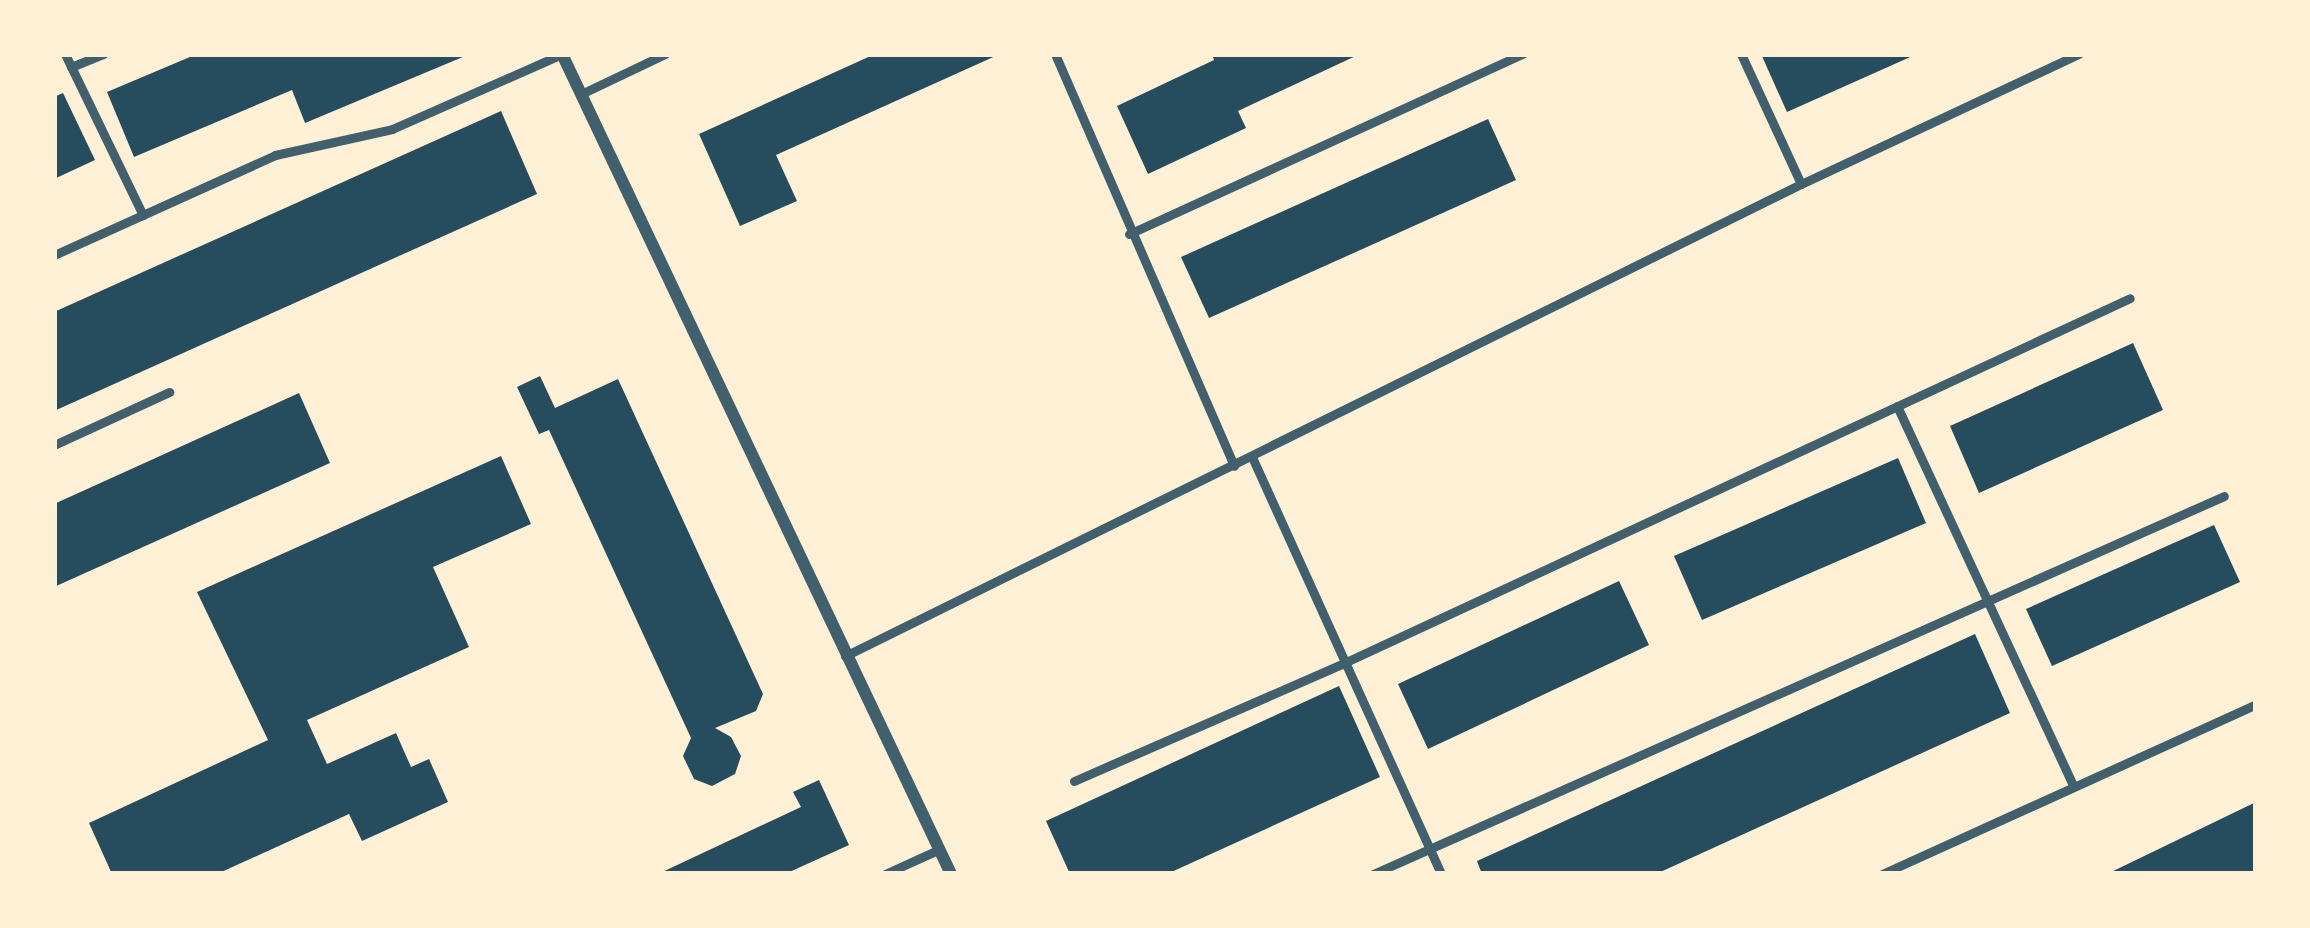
<!DOCTYPE html>
<html>
<head>
<meta charset="utf-8">
<style>
  body { margin:0 }
  #map { position:relative; width:2310px; height:928px; overflow:hidden; background:#fdf0d5; font-family:"Work Sans",sans-serif }
  div>[style] { position:absolute }
  .building>* { inset:0; background:#264d5e }
  .service>* { height:9px; margin:-4.5px; padding:0 4.5px; transform-origin:4.5px; border-radius:4.5px; background:#3f606c }
  .minor>* { height:12px; margin:-6px; padding:0 6px; transform-origin:6px; border-radius:6px; background:#3f606c }
  span { translate:-50% -50%; white-space:nowrap; text-align:center; line-height:1.15; -webkit-text-stroke:9px #fdf0d5; paint-order:stroke }
  .frame { position:absolute; inset:0; border:57px solid #fdf0d5; pointer-events:none }
</style>
</head>
<body>
<div id="map">
  <div class="building">
    <i style="clip-path:polygon(197px 54px,278px 56px,470px 54px,305px 123px,292px 90px,134px 157px,107px 92px)"></i>
    <i style="clip-path:polygon(875px 54px,1000px 54px,776px 155px,797px 201px,740px 226px,699px 134px)"></i>
    <i style="clip-path:polygon(1212px 54px,1360px 54px,1238px 111px,1246px 128px,1148px 174px,1117px 106px,1214px 60px)"></i>
    <i style="clip-path:polygon(1761px 54px,1917px 54px,1787px 112px)"></i>
    <i style="clip-path:polygon(63px 93px,95px 160px,54px 179px,54px 97px)"></i>
    <i style="clip-path:polygon(501px 111px,537px 194px,54px 411px,54px 312px)"></i>
    <i style="clip-path:polygon(1488px 119px,1516px 180px,1209px 318px,1181px 257px)"></i>
    <i style="clip-path:polygon(2133px 343px,2163px 410px,1979px 493px,1950px 426px)"></i>
    <i style="clip-path:polygon(540px 376px,555px 408px,618px 379px,763px 694px,756px 711px,715px 728px,731px 737px,741px 756px,735px 774px,712px 786px,694px 779px,683px 756px,691px 738px,549px 430px,539px 434px,517px 387px)"></i>
    <i style="clip-path:polygon(299px 393px,330px 463px,54px 587px,54px 504px)"></i>
    <i style="clip-path:polygon(501px 456px,531px 524px,433px 567px,469px 647px,307px 720px,327px 764px,396px 733px,411px 767px,429px 759px,448px 802px,362px 841px,349px 814px,217px 874px,112px 874px,89px 823px,268px 740px,197px 592px)"></i>
    <i style="clip-path:polygon(1898px 458px,1926px 523px,1702px 620px,1674px 556px)"></i>
    <i style="clip-path:polygon(2214px 525px,2240px 582px,2052px 666px,2026px 609px)"></i>
    <i style="clip-path:polygon(1619px 581px,1649px 645px,1428px 749px,1398px 684px)"></i>
    <i style="clip-path:polygon(1975px 634px,2010px 713px,1656px 874px,1482px 874px,1477px 861px)"></i>
    <i style="clip-path:polygon(1339px 686px,1380px 777px,1167px 874px,1070px 874px,1046px 821px)"></i>
    <i style="clip-path:polygon(819px 780px,849px 845px,785px 874px,658px 874px,801px 807px,793px 792px)"></i>
    <i style="clip-path:polygon(2256px 802px,2256px 874px,2107px 874px)"></i>
  </div>
  <div class="service">
    <i style="left:65px;top:54px;width:179px;rotate:64.2deg"></i>
    <i style="left:1055px;top:54px;width:449px;rotate:66.5deg"></i>
    <i style="left:1741px;top:54px;width:143px;rotate:65.2deg"></i>
    <i style="left:71px;top:67px;width:35px;rotate:-22deg"></i>
    <i style="left:581px;top:94px;width:93px;rotate:-25.5deg"></i>
    <i style="left:1129px;top:234px;width:433px;rotate:-24.6deg"></i>
    <i style="left:54px;top:255px;width:243px;rotate:-24.3deg"></i>
    <i style="left:275px;top:155px;width:120px;rotate:-12.5deg"></i>
    <i style="left:392px;top:129px;width:186px;rotate:-23.8deg"></i>
    <i style="left:1897px;top:406px;width:419px;rotate:65.1deg"></i>
    <i style="left:54px;top:445px;width:127px;rotate:-24.7deg"></i>
    <i style="left:1252px;top:457px;width:458px;rotate:65.6deg"></i>
    <i style="left:845px;top:656px;width:1066px;rotate:-26.28deg"></i>
    <i style="left:1801px;top:184px;width:307px;rotate:-25.1deg"></i>
    <i style="left:1074px;top:781px;width:297px;rotate:-23.6deg"></i>
    <i style="left:1346px;top:662px;width:864px;rotate:-24.9deg"></i>
    <i style="left:885px;top:874px;width:60px;rotate:-24.4deg"></i>
    <i style="left:1373px;top:874px;width:931px;rotate:-23.95deg"></i>
    <i style="left:1882px;top:874px;width:411px;rotate:-24.4deg"></i>
  </div>
  <div class="minor">
    <i style="left:562px;top:54px;width:908px;rotate:64.62deg"></i>
  </div>
  <div class="frame"></div>
</div>
</body>
</html>
